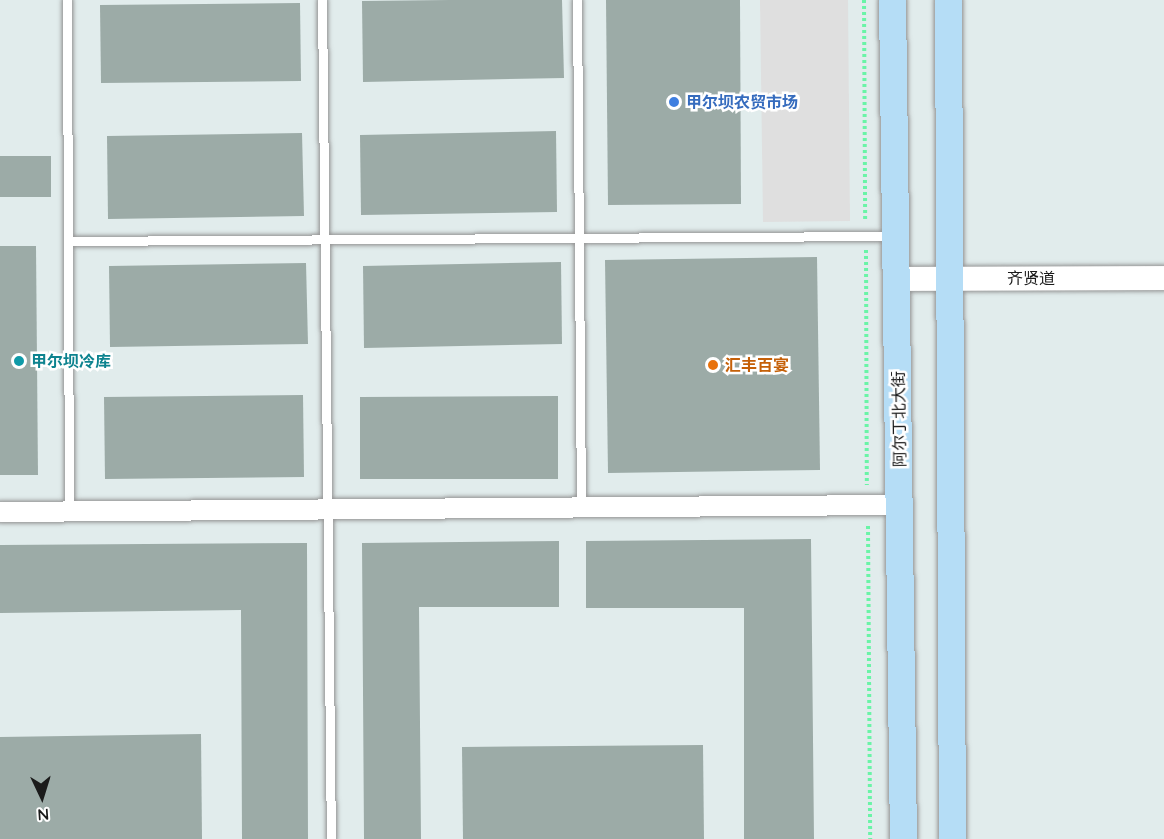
<!DOCTYPE html>
<html>
<head>
<meta charset="utf-8">
<style>
  body { margin:0 }
  #map { position:relative; width:1164px; height:839px; overflow:hidden; background:#e1ecec; font-family:Quicksand,"Noto Sans SC",sans-serif }
  div>[style] { position:absolute }
  .parking>* { inset:0; background:#dfdfdf }
  .building>* { inset:0; background:#9caba7 }
  .path>* { height:4px; margin-top:-2px; transform-origin:0; background:repeating-linear-gradient(90deg,#6af4a7 0 3px,transparent 0 6px) }
  .roads { filter:drop-shadow(0 0 2px #959595) drop-shadow(0 0 2px #959595) }
  .service>* { height:9px; margin:-4.5px; padding:0 4.5px; transform-origin:4.5px; border-radius:4.5px; background:#fff }
  .minor>* { height:20px; margin:-10px; padding:0 10px; transform-origin:10px; border-radius:10px; background:#fff }
  .tertiary>* { height:24px; margin:-12px; padding:0 12px; transform-origin:12px; border-radius:12px; background:#fff }
  .secondary>* { height:27px; margin:-13.5px; padding:0 13.5px; transform-origin:13.5px; border-radius:13.5px; background:#b5ddf6 }
  .dots>* { width:16px; height:16px; translate:-50% -50%; box-sizing:border-box; border:3px solid #fff; border-radius:50% }
  span { translate:-50% -50%; white-space:nowrap; text-align:center; line-height:1.15; -webkit-text-stroke:5px #fff; paint-order:stroke }
  .shop-label { font-size:16px; color:#366cbe; font-weight:700 }
  .left { translate:0 -50%; text-align:left }
  .street-label { font-size:16px; color:#1b1b1b }
  .culture-label { font-size:16px; color:#0d838f; font-weight:700 }
  .food-label { font-size:16px; color:#c56008; font-weight:700 }
  .north { position:absolute; left:12px; top:767px; width:60px; height:60px; -webkit-text-stroke:4px #fff; paint-order:stroke; rotate:176deg; font-size:16px; font-weight:700; line-height:24px; text-align:center; color:#1b1b1b }
  .north::after { content:''; display:block; margin:auto; width:21px; height:27px; background:#1b1b1b; clip-path:polygon(50% 0,100% 100%,50% 72%,0 100%) }
</style>
</head>
<body>
<div id="map">
  <div class="parking">
    <i style="clip-path:polygon(760px 0,848px 0,850px 221px,763px 222px)"></i>
  </div>
  <div class="building">
    <i style="clip-path:polygon(449px 0,562px 0,564px 78px,363px 82px,362px 1px)"></i>
    <i style="clip-path:polygon(606px 0,740px 0,741px 204px,608px 205px)"></i>
    <i style="clip-path:polygon(300px 3px,301px 81px,101px 83px,100px 5px)"></i>
    <i style="clip-path:polygon(556px 131px,557px 212px,361px 215px,360px 135px)"></i>
    <i style="clip-path:polygon(302px 133px,304px 216px,108px 219px,107px 136px)"></i>
    <i style="clip-path:polygon(0 156px,51px 156px,51px 197px,0 197px)"></i>
    <i style="clip-path:polygon(0 246px,36px 246px,38px 475px,0 475px)"></i>
    <i style="clip-path:polygon(817px 257px,820px 470px,608px 473px,605px 260px)"></i>
    <i style="clip-path:polygon(561px 262px,562px 344px,364px 348px,363px 266px)"></i>
    <i style="clip-path:polygon(306px 263px,308px 344px,110px 347px,109px 266px)"></i>
    <i style="clip-path:polygon(303px 395px,304px 477px,105px 479px,104px 397px)"></i>
    <i style="clip-path:polygon(558px 396px,558px 479px,360px 479px,360px 397px)"></i>
    <i style="clip-path:polygon(811px 539px,814px 839px,744px 839px,744px 608px,586px 608px,586px 541px)"></i>
    <i style="clip-path:polygon(559px 541px,559px 607px,419px 607px,421px 839px,364px 839px,362px 543px)"></i>
    <i style="clip-path:polygon(307px 543px,308px 839px,242px 839px,241px 610px,0 613px,0 545px)"></i>
    <i style="clip-path:polygon(201px 734px,202px 839px,0 839px,0 737px)"></i>
    <i style="clip-path:polygon(703px 745px,704px 839px,463px 839px,462px 747px)"></i>
  </div>
  <div class="path">
    <i style="left:864px;top:0;width:221px;rotate:89.7deg"></i>
    <i style="left:866px;top:250px;width:235px;rotate:89.8deg"></i>
    <i style="left:868px;top:526px;width:313px;rotate:89.6deg"></i>
  </div>
  <div class="roads">
    <div class="service">
      <i style="left:67px;top:0;width:512px;rotate:89.78deg"></i>
      <i style="left:322px;top:0;width:839px;rotate:89.39deg"></i>
      <i style="left:577px;top:0;width:507px;rotate:89.55deg"></i>
      <i style="left:68px;top:241px;width:823px;rotate:-0.35deg"></i>
    </div>
    <div class="minor">
      <i style="left:0;top:512px;width:900px;rotate:-0.45deg"></i>
    </div>
    <div class="tertiary">
      <i style="left:898px;top:279px;width:266px;rotate:-0.2deg"></i>
    </div>
    <div class="secondary">
      <i style="left:892px;top:0;width:839px;rotate:89.25deg"></i>
      <i style="left:948px;top:0;width:839px;rotate:89.73deg"></i>
    </div>
  </div>
  <div class="dots">
    <i style="left:674px;top:102px;background:#3f7fe0"></i>
    <i style="left:19px;top:361px;background:#0f9aa8"></i>
    <i style="left:713px;top:365px;background:#e8710a"></i>
  </div>
  <div class="shop-label">
    <span class="left" style="left:686px;top:102px">甲尔坝农贸市场</span>
  </div>
  <div class="street-label">
    <span style="left:1031px;top:278px">齐贤道</span>
    <span style="left:899px;top:419px;rotate:-91deg">阿尔丁北大街</span>
  </div>
  <div class="culture-label">
    <span class="left" style="left:31px;top:361px">甲尔坝冷库</span>
  </div>
  <div class="food-label">
    <span class="left" style="left:725px;top:365px">汇丰百宴</span>
  </div>
  <div class="north">N</div>
</div>
</body>
</html>
